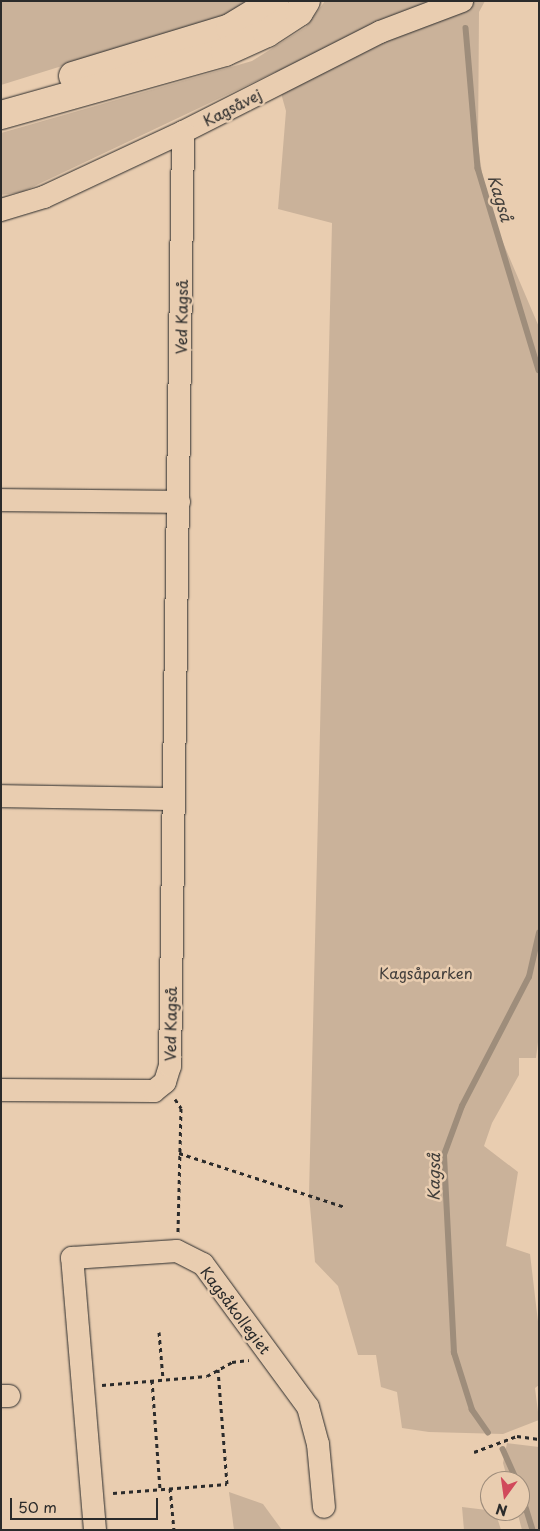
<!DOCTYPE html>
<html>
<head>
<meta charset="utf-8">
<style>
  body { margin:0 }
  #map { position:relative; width:540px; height:1531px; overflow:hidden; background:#e9cdb0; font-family:"Playpen Sans",sans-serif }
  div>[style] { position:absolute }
  .green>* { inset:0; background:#cab29a }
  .stream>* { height:5.5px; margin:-2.75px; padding:0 2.75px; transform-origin:2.75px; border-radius:2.75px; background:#9e8d7b }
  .path>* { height:3px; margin-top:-1.5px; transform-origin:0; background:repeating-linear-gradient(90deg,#2b2b2b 0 4px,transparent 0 8px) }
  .roads { filter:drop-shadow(0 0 1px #2b2b2b) drop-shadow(0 0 1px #2b2b2b) }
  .minor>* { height:22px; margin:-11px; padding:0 11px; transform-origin:11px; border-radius:11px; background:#e9cdb0 }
  .highway>* { height:28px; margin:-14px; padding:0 14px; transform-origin:14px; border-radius:14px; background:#e9cdb0 }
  span { translate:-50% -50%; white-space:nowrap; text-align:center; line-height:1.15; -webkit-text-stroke:5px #e9cdb0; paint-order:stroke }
  .street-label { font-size:15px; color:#2b2b2b }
  .park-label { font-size:15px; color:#433f3c }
  .water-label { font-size:16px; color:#423f3b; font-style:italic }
  .frame { position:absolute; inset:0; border:2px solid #2b2b2b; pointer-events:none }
  .north { position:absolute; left:480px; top:1471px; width:50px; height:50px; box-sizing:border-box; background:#e9cdb0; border:1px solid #9d8c7b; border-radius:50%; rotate:194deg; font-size:14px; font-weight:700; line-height:20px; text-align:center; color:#2b2b2b }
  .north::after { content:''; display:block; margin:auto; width:18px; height:22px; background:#d1495b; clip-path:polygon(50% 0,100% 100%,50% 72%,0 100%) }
  .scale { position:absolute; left:10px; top:1498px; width:148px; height:22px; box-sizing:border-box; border:2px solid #2b2b2b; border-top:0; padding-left:6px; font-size:15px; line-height:18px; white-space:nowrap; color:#2b2b2b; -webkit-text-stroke:4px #e9cdb0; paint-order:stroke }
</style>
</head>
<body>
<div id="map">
  <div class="green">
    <i style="clip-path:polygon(1px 1px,255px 1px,248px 8px,1px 85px)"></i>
    <i style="clip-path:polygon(325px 1px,485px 1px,479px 12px,478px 146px,487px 205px,539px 327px,539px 1034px,536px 1058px,519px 1058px,519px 1075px,492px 1123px,484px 1146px,518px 1172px,506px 1246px,530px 1254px,539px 1330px,539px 1385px,535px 1388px,539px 1420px,503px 1434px,429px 1432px,402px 1428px,397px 1392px,381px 1387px,376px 1355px,358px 1355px,338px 1286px,315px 1262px,309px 1195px,332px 223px,278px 209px,286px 111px,275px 72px,22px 192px,1px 195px,1px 133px,252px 61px,306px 27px)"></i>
    <i style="clip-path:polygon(507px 1443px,539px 1447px,539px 1530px,522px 1530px,517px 1511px,520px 1511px,520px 1481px,508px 1481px,503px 1463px)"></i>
    <i style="clip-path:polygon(229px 1492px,263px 1504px,282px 1530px,234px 1530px)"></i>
    <i style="clip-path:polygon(462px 1507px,495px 1511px,501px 1530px,464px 1530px)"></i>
  </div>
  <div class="stream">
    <i style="left:466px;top:28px;width:141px;rotate:85.1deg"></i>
    <i style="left:478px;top:168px;width:211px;rotate:73.2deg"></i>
    <i style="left:488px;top:1433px;width:28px;rotate:-125deg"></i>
    <i style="left:472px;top:1410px;width:60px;rotate:-107.5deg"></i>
    <i style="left:454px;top:1353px;width:198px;rotate:-92.9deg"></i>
    <i style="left:444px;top:1155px;width:52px;rotate:-69.8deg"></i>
    <i style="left:462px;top:1106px;width:145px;rotate:-62.6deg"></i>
    <i style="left:529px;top:977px;width:45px;rotate:-77.2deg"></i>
    <i style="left:503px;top:1449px;width:35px;rotate:66deg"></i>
    <i style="left:520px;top:1488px;width:44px;rotate:72.8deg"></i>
  </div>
  <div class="path">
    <i style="left:175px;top:1099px;width:11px;rotate:56deg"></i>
    <i style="left:181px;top:1108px;width:124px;rotate:91.4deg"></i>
    <i style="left:179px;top:1153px;width:175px;rotate:18deg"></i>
    <i style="left:159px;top:1332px;width:47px;rotate:85.1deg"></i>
    <i style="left:152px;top:1380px;width:109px;rotate:85.8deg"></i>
    <i style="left:102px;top:1385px;width:105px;rotate:-4.9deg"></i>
    <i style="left:207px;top:1376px;width:29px;rotate:-29deg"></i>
    <i style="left:232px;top:1362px;width:17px;rotate:-7deg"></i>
    <i style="left:474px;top:1452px;width:46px;rotate:-20.4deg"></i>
    <i style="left:517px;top:1436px;width:22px;rotate:8deg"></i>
    <i style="left:170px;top:1488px;width:42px;rotate:84.6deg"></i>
    <i style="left:113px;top:1493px;width:114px;rotate:-4.5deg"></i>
    <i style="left:227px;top:1484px;width:115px;rotate:-94.5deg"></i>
  </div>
  <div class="roads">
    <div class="minor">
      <i style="left:1px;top:210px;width:45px;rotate:-16.8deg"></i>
      <i style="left:44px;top:197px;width:153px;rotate:-25.1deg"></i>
      <i style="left:183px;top:132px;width:221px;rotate:-26.9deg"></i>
      <i style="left:380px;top:32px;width:88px;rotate:-20.7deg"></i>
      <i style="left:1px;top:500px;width:178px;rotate:0.6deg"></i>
      <i style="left:1px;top:796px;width:172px;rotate:1deg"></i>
      <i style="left:1px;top:1090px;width:153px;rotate:0.4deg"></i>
      <i style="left:154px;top:1091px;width:14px;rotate:-39deg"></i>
      <i style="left:165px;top:1082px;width:17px;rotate:-73deg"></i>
      <i style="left:170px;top:1066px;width:934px;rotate:-89.2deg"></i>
      <i style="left:1px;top:1396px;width:8px"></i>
      <i style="left:95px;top:1530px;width:273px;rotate:-94.8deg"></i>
      <i style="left:72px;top:1258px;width:105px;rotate:-3.8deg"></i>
      <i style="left:177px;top:1251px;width:29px;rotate:27deg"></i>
      <i style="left:203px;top:1264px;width:177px;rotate:53.7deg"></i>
      <i style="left:308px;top:1407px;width:38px;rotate:75deg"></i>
      <i style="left:318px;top:1444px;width:63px;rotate:84.6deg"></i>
    </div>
    <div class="highway">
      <i style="left:73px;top:76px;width:164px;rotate:-17deg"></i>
      <i style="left:230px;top:28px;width:52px;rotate:-31.5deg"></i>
      <i style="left:1px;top:115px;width:233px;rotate:-15.7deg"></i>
      <i style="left:225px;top:52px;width:46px;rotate:-24.3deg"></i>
      <i style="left:267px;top:33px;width:38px;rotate:-33deg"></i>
      <i style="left:299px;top:12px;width:13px;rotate:-58deg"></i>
    </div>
  </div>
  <div class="street-label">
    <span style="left:232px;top:107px;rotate:-27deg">Kagsåvej</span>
    <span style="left:181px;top:317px;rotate:-89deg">Ved Kagså</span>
    <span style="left:170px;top:1024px;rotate:-89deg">Ved Kagså</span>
    <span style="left:236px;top:1310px;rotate:53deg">Kagsåkollegiet</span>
  </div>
  <div class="park-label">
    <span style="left:426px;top:973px">Kagsåparken</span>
  </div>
  <div class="water-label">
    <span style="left:501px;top:198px;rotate:73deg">Kagså</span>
    <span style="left:433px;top:1177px;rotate:-89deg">Kagså</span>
  </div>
  <div class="frame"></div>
  <div class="north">N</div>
  <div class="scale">50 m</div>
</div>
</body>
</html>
